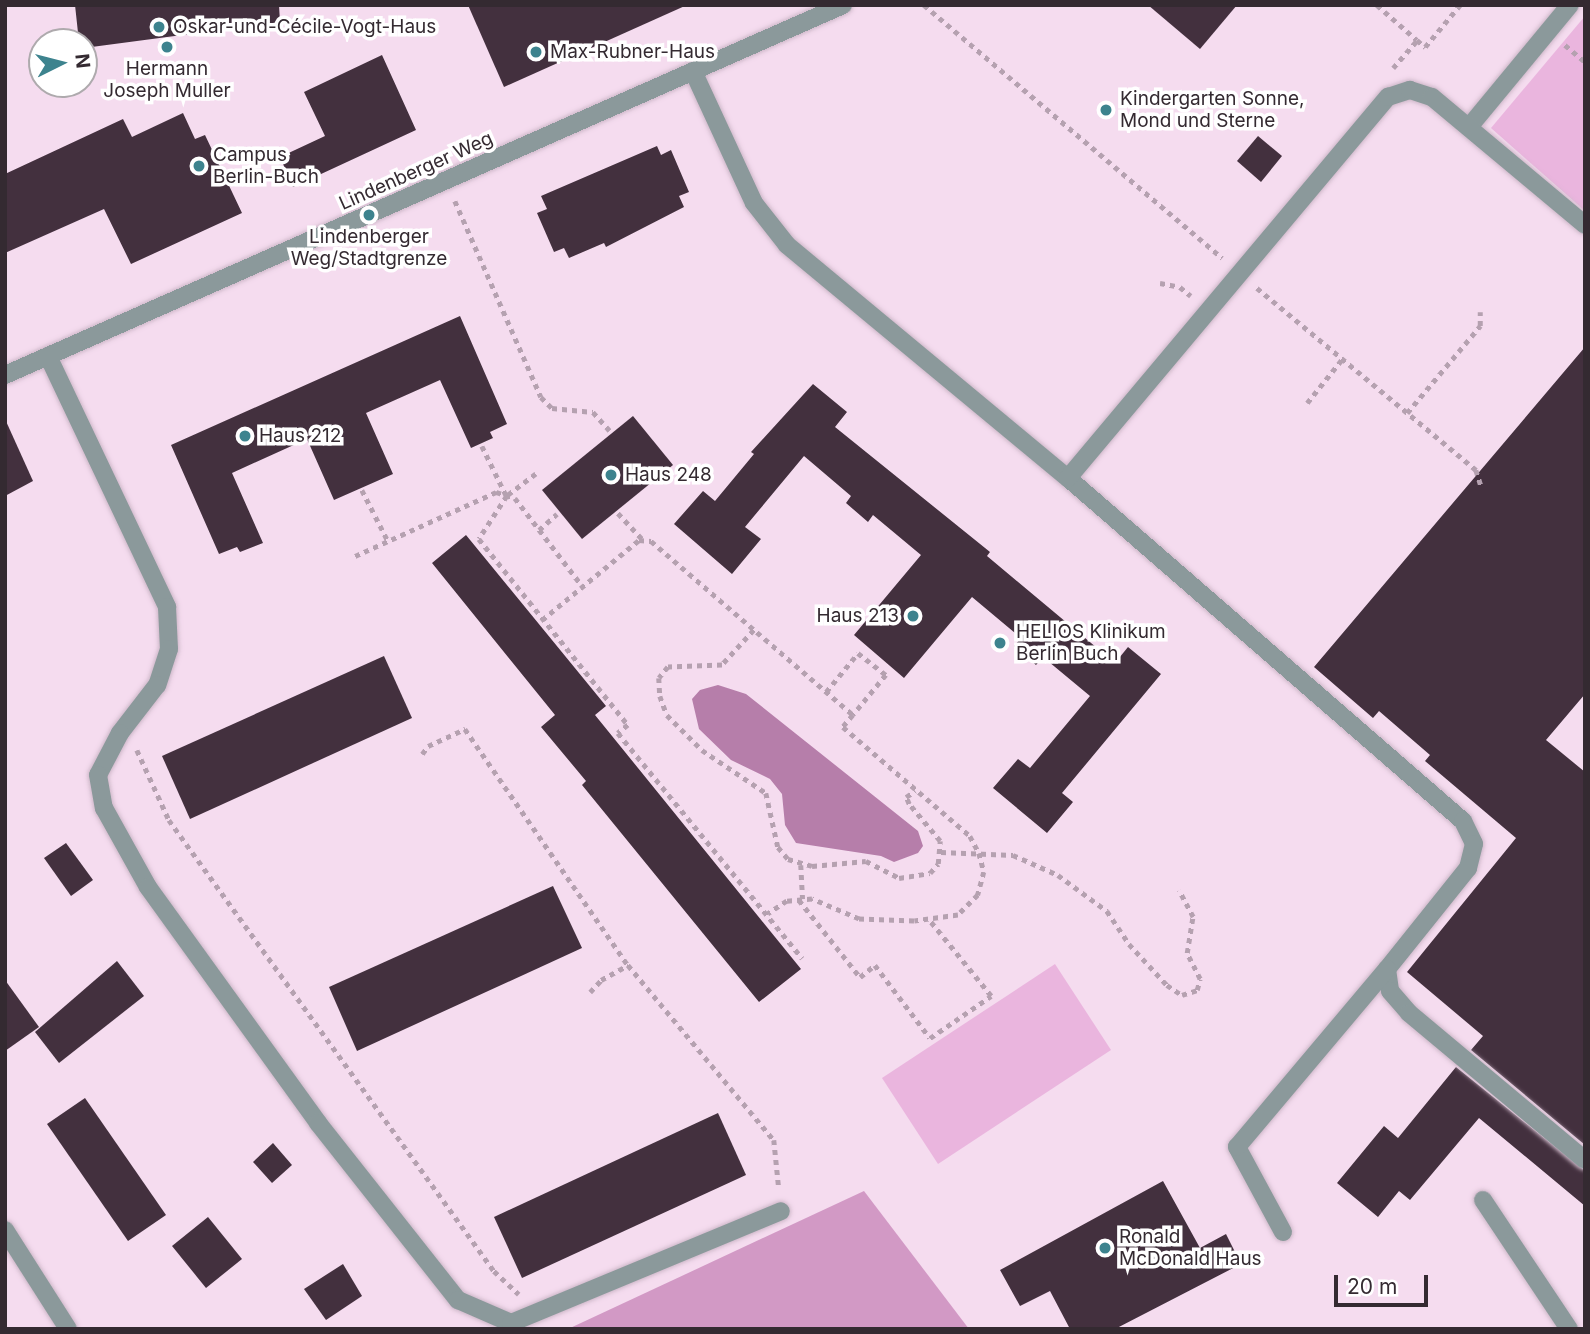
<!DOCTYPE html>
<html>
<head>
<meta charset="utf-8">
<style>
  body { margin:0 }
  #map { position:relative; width:1590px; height:1334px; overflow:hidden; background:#f5dcef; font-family:Inter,sans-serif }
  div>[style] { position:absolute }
  .green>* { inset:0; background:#eab5de }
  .forest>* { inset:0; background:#d299c5 }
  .water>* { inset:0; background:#b67eaa }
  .building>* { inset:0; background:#43303e }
  .path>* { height:4.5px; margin-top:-2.25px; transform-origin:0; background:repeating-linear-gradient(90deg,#b5a1b0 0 5px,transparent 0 10px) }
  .roads { filter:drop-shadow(0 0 2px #ceb8c9) drop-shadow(0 0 2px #ceb8c9) }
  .service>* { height:18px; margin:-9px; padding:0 9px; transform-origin:9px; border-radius:9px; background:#8b999b }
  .minor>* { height:18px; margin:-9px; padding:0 9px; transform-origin:9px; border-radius:9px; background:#8b999b }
  .dots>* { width:19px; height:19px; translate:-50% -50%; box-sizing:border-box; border:4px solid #fff; border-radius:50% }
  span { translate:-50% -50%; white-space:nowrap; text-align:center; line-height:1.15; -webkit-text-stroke:7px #fff; paint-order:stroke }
  .poi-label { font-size:19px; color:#342a31 }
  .left { translate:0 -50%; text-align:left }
  .right { translate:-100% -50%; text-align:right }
  .street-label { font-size:19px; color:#342a31 }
  .frame { position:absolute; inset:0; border:7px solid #342a31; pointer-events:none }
  .north { position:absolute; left:28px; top:28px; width:70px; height:70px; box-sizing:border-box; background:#fff; border:2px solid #aeaaad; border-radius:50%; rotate:84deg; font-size:19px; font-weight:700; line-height:28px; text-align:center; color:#342a31 }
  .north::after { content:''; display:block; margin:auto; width:24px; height:32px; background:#3d838e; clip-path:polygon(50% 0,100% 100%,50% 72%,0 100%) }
  .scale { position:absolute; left:1334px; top:1275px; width:94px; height:32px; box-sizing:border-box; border:4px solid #342a31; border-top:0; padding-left:9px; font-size:21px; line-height:24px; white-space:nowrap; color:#342a31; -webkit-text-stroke:5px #fff; paint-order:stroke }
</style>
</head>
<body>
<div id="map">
  <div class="green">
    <i style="clip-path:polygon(1585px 16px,1585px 211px,1491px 128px)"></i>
    <i style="clip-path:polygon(1055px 964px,1111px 1050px,938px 1164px,882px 1078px)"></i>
  </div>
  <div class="forest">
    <i style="clip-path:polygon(864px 1191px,969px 1329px,568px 1329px)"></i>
  </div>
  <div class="water">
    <i style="clip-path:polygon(718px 685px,746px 694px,918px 831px,923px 846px,918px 853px,894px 862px,881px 856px,796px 843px,785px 825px,782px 794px,770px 779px,731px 760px,699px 729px,692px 699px,700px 690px)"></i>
  </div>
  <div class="building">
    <i style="clip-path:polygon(75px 5px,279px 5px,280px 22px,84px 48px,84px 42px,79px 42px)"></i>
    <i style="clip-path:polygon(468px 5px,687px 5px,504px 87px)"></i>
    <i style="clip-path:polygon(1148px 5px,1237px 5px,1200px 49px)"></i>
    <i style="clip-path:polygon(382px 55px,416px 130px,293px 187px,280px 157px,325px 136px,304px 92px)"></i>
    <i style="clip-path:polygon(183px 113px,195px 139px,205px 135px,242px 213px,131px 264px,104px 209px,5px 253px,5px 174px,123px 119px,132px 137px)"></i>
    <i style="clip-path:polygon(1258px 136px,1282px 156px,1261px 182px,1237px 161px)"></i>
    <i style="clip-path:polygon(657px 146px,661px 155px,671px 150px,689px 192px,679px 196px,684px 207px,606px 247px,604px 243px,569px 258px,564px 248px,554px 252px,537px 213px,547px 209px,541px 196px)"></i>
    <i style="clip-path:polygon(460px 316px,507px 424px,490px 432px,493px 438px,471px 448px,440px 380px,366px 413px,393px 474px,334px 500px,307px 439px,232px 473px,263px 543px,240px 552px,237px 547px,219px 554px,171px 445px)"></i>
    <i style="clip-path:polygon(1585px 347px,1585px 694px,1546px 740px,1585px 772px,1585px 1145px,1471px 1050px,1483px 1036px,1407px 972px,1516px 838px,1425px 761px,1430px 755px,1379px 711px,1373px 718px,1314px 667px)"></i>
    <i style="clip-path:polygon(813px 384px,847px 412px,835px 427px,990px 552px,987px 556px,1115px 663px,1128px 647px,1161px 674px,1062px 793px,1073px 802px,1047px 833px,993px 788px,1018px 759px,1030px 768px,1090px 696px,1043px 657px,1036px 665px,1014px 646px,1021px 638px,972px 597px,904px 678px,854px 635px,921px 555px,873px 515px,868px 522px,846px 503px,851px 496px,804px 456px,745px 527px,761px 539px,732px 574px,674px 524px,703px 491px,715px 501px,754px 454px,751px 452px)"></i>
    <i style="clip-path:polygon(633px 416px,673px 465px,582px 539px,542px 490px)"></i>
    <i style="clip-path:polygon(5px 419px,33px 481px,5px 496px)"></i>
    <i style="clip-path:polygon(466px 535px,606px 706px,595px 715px,801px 969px,759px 1002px,582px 785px,586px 781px,541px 727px,555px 715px,432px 563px)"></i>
    <i style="clip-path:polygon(384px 656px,412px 718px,190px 819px,162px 756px)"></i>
    <i style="clip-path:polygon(66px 843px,93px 880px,71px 896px,44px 858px)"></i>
    <i style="clip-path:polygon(553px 886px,582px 948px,357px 1051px,329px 987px)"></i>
    <i style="clip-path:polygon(117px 961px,144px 996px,59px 1063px,35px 1032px)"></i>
    <i style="clip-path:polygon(5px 980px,39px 1027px,5px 1051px)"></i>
    <i style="clip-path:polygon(1456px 1067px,1585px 1171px,1585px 1206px,1479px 1118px,1410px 1200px,1399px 1191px,1378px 1217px,1337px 1183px,1384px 1126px,1398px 1138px)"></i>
    <i style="clip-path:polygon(85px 1098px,166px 1215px,128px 1241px,47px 1124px)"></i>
    <i style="clip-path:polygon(718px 1113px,746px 1175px,522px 1278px,494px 1217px)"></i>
    <i style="clip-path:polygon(273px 1143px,292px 1165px,272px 1183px,253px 1162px)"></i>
    <i style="clip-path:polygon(1163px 1181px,1200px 1248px,1226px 1234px,1241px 1264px,1115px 1329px,1070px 1329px,1050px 1291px,1020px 1306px,1000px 1270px)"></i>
    <i style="clip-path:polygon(208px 1217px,242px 1259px,206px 1288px,172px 1246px)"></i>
    <i style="clip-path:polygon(343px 1264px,362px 1296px,326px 1320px,304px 1289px)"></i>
  </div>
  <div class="path">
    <i style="left:924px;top:5px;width:391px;rotate:40.3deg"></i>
    <i style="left:1377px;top:5px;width:53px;rotate:41.2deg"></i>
    <i style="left:1565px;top:45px;width:26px;rotate:40deg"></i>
    <i style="left:1393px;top:68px;width:37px;rotate:-49deg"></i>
    <i style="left:1417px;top:40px;width:11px;rotate:41deg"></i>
    <i style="left:1425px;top:47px;width:55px;rotate:-50.2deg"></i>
    <i style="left:455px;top:201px;width:214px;rotate:66.3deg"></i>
    <i style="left:541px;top:397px;width:16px;rotate:45deg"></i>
    <i style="left:552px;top:408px;width:41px;rotate:5.6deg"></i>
    <i style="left:593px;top:412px;width:25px;rotate:48deg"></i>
    <i style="left:1160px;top:283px;width:20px;rotate:11deg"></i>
    <i style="left:1180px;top:287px;width:14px;rotate:39deg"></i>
    <i style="left:1257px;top:288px;width:285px;rotate:39.7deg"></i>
    <i style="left:1476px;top:470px;width:19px;rotate:72deg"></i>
    <i style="left:1307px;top:403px;width:58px;rotate:-51.3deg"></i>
    <i style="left:1407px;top:413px;width:114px;rotate:-50deg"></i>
    <i style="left:1480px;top:326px;width:14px;rotate:-90deg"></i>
    <i style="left:482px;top:446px;width:55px;rotate:63.9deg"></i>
    <i style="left:536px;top:474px;width:36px;rotate:143deg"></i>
    <i style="left:507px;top:496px;width:51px;rotate:123.1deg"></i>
    <i style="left:479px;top:539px;width:238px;rotate:51.3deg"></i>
    <i style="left:628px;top:725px;width:13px;rotate:141deg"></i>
    <i style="left:618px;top:733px;width:291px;rotate:50.7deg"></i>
    <i style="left:362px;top:490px;width:57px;rotate:63deg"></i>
    <i style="left:618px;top:513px;width:37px;rotate:47deg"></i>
    <i style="left:539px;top:530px;width:24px;rotate:-42deg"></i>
    <i style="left:355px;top:556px;width:155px;rotate:-24.4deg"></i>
    <i style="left:496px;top:492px;width:20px;rotate:18deg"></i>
    <i style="left:515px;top:498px;width:112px;rotate:52.6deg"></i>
    <i style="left:542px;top:620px;width:126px;rotate:-39.5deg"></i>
    <i style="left:639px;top:540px;width:12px;rotate:5deg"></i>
    <i style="left:651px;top:541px;width:267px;rotate:40.7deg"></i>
    <i style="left:853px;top:715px;width:16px;rotate:130deg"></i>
    <i style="left:843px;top:727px;width:167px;rotate:40.6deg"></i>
    <i style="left:970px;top:836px;width:19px;rotate:62deg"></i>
    <i style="left:979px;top:853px;width:20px;rotate:75deg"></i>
    <i style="left:984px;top:872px;width:24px;rotate:105deg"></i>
    <i style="left:978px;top:895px;width:28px;rotate:135deg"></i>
    <i style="left:958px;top:915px;width:44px;rotate:172.2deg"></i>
    <i style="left:914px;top:921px;width:55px;rotate:-177.9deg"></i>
    <i style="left:859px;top:919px;width:51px;rotate:-156.9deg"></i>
    <i style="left:812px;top:899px;width:25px;rotate:175deg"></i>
    <i style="left:787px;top:901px;width:23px;rotate:146deg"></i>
    <i style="left:754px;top:630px;width:47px;rotate:132.4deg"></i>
    <i style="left:722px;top:665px;width:54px;rotate:177.9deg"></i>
    <i style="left:668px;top:667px;width:14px;rotate:129deg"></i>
    <i style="left:659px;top:678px;width:18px;rotate:87deg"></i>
    <i style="left:660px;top:696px;width:20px;rotate:70deg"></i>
    <i style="left:667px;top:715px;width:49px;rotate:45deg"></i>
    <i style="left:702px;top:750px;width:77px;rotate:33.9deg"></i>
    <i style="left:766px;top:793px;width:55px;rotate:77.5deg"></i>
    <i style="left:778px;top:847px;width:16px;rotate:50deg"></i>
    <i style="left:788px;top:859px;width:25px;rotate:16deg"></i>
    <i style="left:812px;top:866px;width:54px;rotate:-5.3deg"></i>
    <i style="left:866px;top:861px;width:37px;rotate:27deg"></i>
    <i style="left:899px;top:878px;width:31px;rotate:-9deg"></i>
    <i style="left:930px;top:873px;width:12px;rotate:-48deg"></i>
    <i style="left:938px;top:864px;width:23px;rotate:-85deg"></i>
    <i style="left:940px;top:841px;width:48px;rotate:-130deg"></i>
    <i style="left:909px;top:804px;width:8px;rotate:-113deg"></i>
    <i style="left:906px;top:797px;width:11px;rotate:-34deg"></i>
    <i style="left:826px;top:692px;width:50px;rotate:-50.6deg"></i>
    <i style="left:858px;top:653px;width:36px;rotate:38deg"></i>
    <i style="left:886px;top:675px;width:52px;rotate:129.5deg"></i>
    <i style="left:137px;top:750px;width:77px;rotate:65.4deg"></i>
    <i style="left:169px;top:820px;width:556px;rotate:54.22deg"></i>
    <i style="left:494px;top:1271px;width:34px;rotate:43deg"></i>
    <i style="left:422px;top:754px;width:10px;rotate:-53deg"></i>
    <i style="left:428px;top:746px;width:41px;rotate:-24.7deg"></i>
    <i style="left:465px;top:729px;width:287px;rotate:55.4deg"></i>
    <i style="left:628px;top:965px;width:228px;rotate:50.2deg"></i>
    <i style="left:774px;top:1140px;width:49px;rotate:84.2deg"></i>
    <i style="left:941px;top:852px;width:72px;rotate:2.4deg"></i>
    <i style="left:1013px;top:855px;width:49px;rotate:24deg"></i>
    <i style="left:1058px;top:875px;width:61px;rotate:36.3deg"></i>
    <i style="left:1107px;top:911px;width:40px;rotate:56deg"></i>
    <i style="left:1129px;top:944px;width:56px;rotate:47.2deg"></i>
    <i style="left:1167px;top:985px;width:18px;rotate:34deg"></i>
    <i style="left:1182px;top:995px;width:16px;rotate:-18deg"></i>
    <i style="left:1197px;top:990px;width:11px;rotate:-75deg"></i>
    <i style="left:1200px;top:979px;width:29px;rotate:-117deg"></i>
    <i style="left:1187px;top:953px;width:36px;rotate:-81deg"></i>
    <i style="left:1193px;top:917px;width:30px;rotate:-118deg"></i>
    <i style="left:801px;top:865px;width:34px;rotate:87deg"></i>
    <i style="left:799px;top:900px;width:98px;rotate:51.6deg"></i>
    <i style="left:860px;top:977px;width:19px;rotate:-39deg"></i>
    <i style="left:875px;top:965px;width:91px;rotate:53deg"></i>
    <i style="left:930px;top:1038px;width:74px;rotate:-34.5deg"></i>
    <i style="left:991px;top:996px;width:98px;rotate:-129.2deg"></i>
    <i style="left:590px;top:992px;width:16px;rotate:-47deg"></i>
    <i style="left:601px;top:980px;width:31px;rotate:-29deg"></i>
  </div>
  <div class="roads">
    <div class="service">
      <i style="left:693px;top:71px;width:145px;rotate:65.2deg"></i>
      <i style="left:754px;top:203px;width:53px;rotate:51.8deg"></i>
      <i style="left:787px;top:245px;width:365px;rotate:39.7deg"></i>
      <i style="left:1068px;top:478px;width:523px;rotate:40.97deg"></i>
      <i style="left:1463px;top:821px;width:25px;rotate:64deg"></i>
      <i style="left:1474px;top:844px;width:25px;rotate:104deg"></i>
      <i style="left:1468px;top:868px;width:129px;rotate:128.7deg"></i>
      <i style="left:1387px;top:969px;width:22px;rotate:82deg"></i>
      <i style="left:1390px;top:991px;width:29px;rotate:49deg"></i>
      <i style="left:1409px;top:1013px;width:229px;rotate:39.9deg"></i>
      <i style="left:1469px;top:127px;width:158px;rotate:-50.4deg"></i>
      <i style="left:48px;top:356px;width:278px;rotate:64.6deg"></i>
      <i style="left:167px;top:607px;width:42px;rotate:87.3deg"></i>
      <i style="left:169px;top:649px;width:38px;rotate:108deg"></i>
      <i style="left:157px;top:685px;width:61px;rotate:127.6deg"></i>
      <i style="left:120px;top:733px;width:47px;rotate:117.6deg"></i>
      <i style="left:98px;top:775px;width:34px;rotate:80deg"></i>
      <i style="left:104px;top:808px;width:90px;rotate:60.9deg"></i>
      <i style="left:148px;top:887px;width:291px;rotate:54.2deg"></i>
      <i style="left:318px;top:1123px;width:226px;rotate:51.7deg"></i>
      <i style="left:458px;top:1300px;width:58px;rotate:23.5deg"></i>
      <i style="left:511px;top:1323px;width:292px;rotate:-22.5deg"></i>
      <i style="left:1068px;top:478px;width:498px;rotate:-50deg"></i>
      <i style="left:1388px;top:97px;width:23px;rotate:-18deg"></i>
      <i style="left:1410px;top:90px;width:23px;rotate:18deg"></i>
      <i style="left:1432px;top:97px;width:199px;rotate:39.9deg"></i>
      <i style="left:1483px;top:1200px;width:155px;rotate:56.3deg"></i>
      <i style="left:1283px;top:1232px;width:97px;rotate:-118.4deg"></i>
      <i style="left:1237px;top:1147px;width:233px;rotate:-49.9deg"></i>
    </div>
    <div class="minor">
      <i style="left:5px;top:375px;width:916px;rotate:-23.82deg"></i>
      <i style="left:5px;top:1230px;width:117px;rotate:57.5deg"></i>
    </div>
  </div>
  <div class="dots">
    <i style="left:159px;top:27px;background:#3d838e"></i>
    <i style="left:167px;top:47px;background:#3d838e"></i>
    <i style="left:536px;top:52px;background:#3d838e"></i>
    <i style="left:1106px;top:110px;background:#3d838e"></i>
    <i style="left:199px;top:166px;background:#3d838e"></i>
    <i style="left:369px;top:215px;background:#3d838e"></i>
    <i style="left:245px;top:436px;background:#3d838e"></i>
    <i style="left:611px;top:475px;background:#3d838e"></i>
    <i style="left:913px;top:616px;background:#3d838e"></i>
    <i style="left:1000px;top:643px;background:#3d838e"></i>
    <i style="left:1105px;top:1248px;background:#3d838e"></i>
  </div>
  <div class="poi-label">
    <span class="left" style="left:173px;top:27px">Oskar-und-Cécile-Vogt-Haus</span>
    <span class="left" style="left:550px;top:52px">Max-Rubner-Haus</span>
    <span style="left:167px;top:80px">Hermann<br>Joseph Muller</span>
    <span class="left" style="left:1120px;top:110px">Kindergarten Sonne,<br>Mond und Sterne</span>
    <span class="left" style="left:213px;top:166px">Campus<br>Berlin-Buch</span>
    <span style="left:369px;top:248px">Lindenberger<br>Weg/Stadtgrenze</span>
    <span class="left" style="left:259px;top:436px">Haus 212</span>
    <span class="left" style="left:625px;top:475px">Haus 248</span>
    <span class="right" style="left:899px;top:616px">Haus 213</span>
    <span class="left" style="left:1016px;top:643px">HELIOS Klinikum<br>Berlin Buch</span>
    <span class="left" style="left:1119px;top:1248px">Ronald<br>McDonald Haus</span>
  </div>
  <div class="street-label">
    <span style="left:416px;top:171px;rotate:-24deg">Lindenberger Weg</span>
  </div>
  <div class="frame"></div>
  <div class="north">N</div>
  <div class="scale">20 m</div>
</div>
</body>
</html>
